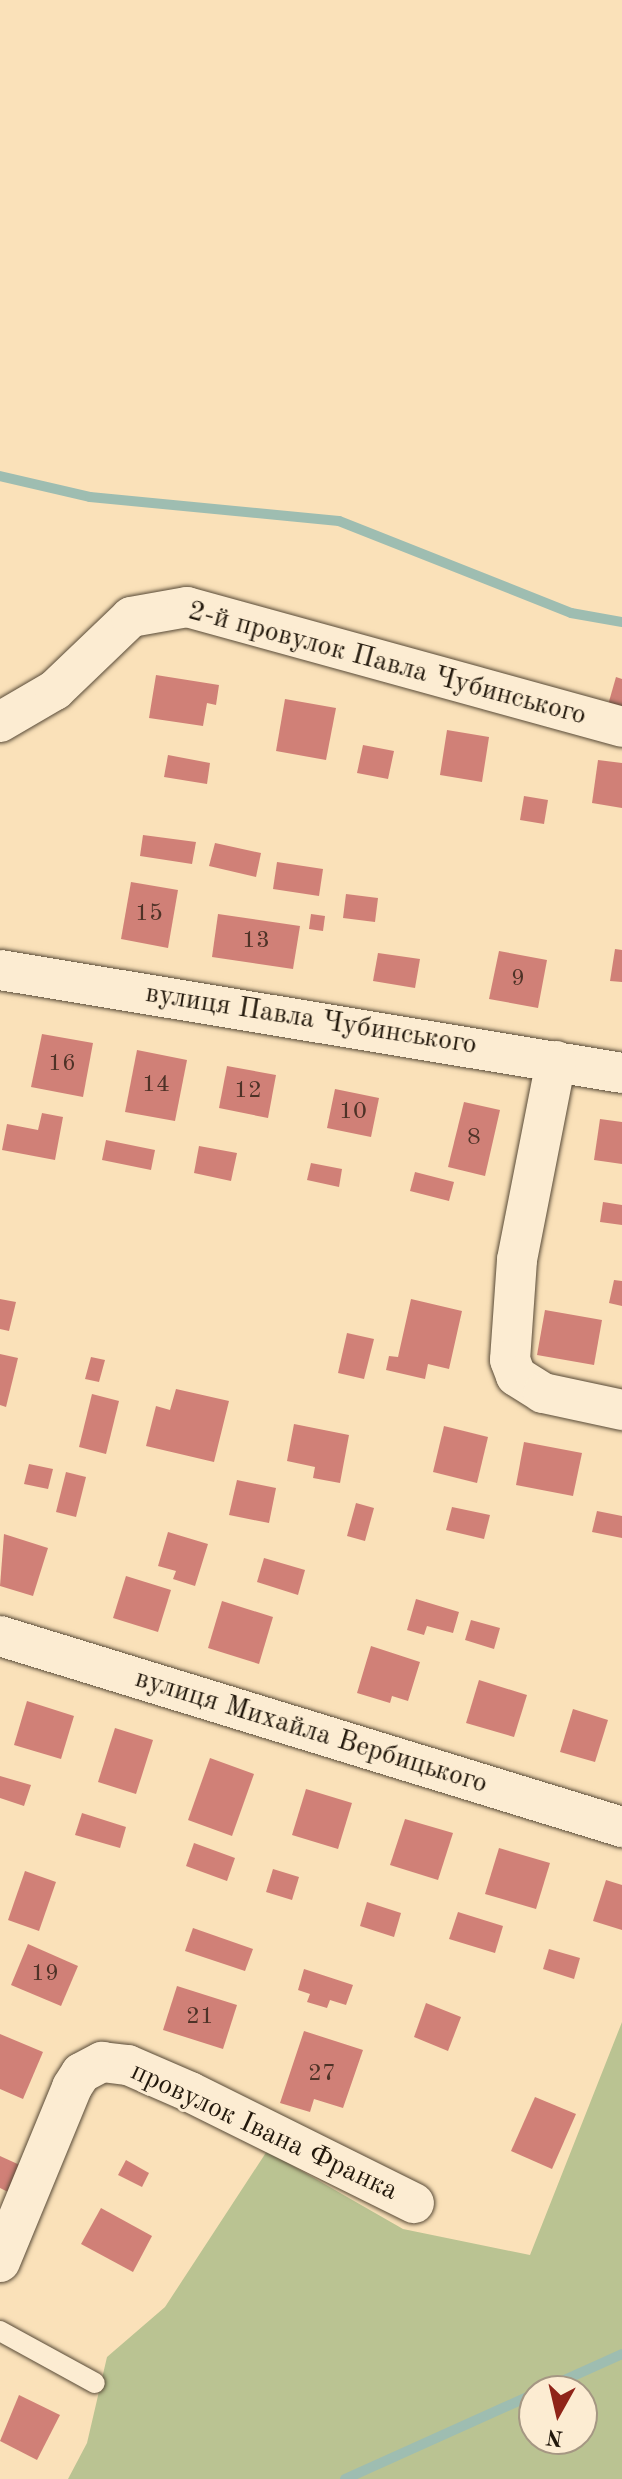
<!DOCTYPE html>
<html>
<head>
<meta charset="utf-8">
<style>
  body { margin:0 }
  #map { position:relative; width:622px; height:2479px; overflow:hidden; background:#fae1b9; font-family:"Old Standard TT",serif }
  div>[style] { position:absolute }
  .green>* { inset:0; background:#bac392 }
  .stream>* { height:10px; margin:-5px; padding:0 5px; transform-origin:5px; border-radius:5px; background:#9ebdb1 }
  .building>* { inset:0; background:#d08077 }
  .roads { filter:drop-shadow(0 0 2px #584a37) drop-shadow(0 0 2px #584a37) }
  .lane>* { height:20px; margin:-10px; padding:0 10px; transform-origin:10px; border-radius:10px; background:#fcecd2 }
  .street>* { height:40px; margin:-20px; padding:0 20px; transform-origin:20px; border-radius:20px; background:#fcecd2 }
  span { translate:-50% -50%; white-space:nowrap; text-align:center; line-height:1.15; -webkit-text-stroke:6px #fcecd2; paint-order:stroke }
  .number-label { font-size:24px; color:#4e3227 }
  .number-label span { -webkit-text-stroke-width:0 }
  .street-label { font-size:28px; color:#22180c }
  .north { position:absolute; left:518px; top:2375px; width:80px; height:80px; box-sizing:border-box; background:#fcecd2; border:2px solid #a59783; border-radius:50%; rotate:188deg; font-size:22px; font-weight:700; line-height:32px; text-align:center; color:#22180c }
  .north::after { content:''; display:block; margin:auto; width:28px; height:36px; background:#8f2418; clip-path:polygon(50% 0,100% 100%,50% 72%,0 100%) }
</style>
</head>
<body>
<div id="map">
  <div class="green">
    <i style="clip-path:polygon(evenodd,622px 2022px,622px 2479px,68px 2479px,87px 2443px,107px 2357px,165px 2307px,267px 2151px,403px 2229px,530px 2255px,622px 2022px,534px 2391px,582px 2391px,582px 2439px,534px 2439px,534px 2391px)"></i>
  </div>
  <div class="stream">
    <i style="left:0;top:476px;width:92px;rotate:13.1deg"></i>
    <i style="left:90px;top:497px;width:250px;rotate:5.5deg"></i>
    <i style="left:339px;top:521px;width:250px;rotate:21.6deg"></i>
    <i style="left:571px;top:613px;width:52px;rotate:10deg"></i>
    <i style="left:540px;top:2391px;width:90px;rotate:-24.3deg"></i>
    <i style="left:345px;top:2479px;width:207px;rotate:-24.2deg"></i>
  </div>
  <div class="building">
    <i style="clip-path:polygon(156px 675px,219px 685px,216px 705px,207px 703px,203px 726px,149px 718px)"></i>
    <i style="clip-path:polygon(616px 677px,622px 679px,622px 709px,608px 705px)"></i>
    <i style="clip-path:polygon(285px 699px,336px 708px,326px 760px,276px 751px)"></i>
    <i style="clip-path:polygon(447px 730px,489px 737px,482px 782px,440px 775px)"></i>
    <i style="clip-path:polygon(363px 745px,394px 751px,388px 779px,357px 773px)"></i>
    <i style="clip-path:polygon(168px 755px,210px 763px,207px 784px,164px 777px)"></i>
    <i style="clip-path:polygon(598px 760px,622px 763px,622px 808px,592px 803px)"></i>
    <i style="clip-path:polygon(524px 796px,548px 800px,544px 824px,520px 820px)"></i>
    <i style="clip-path:polygon(143px 835px,196px 842px,192px 864px,140px 856px)"></i>
    <i style="clip-path:polygon(215px 843px,261px 853px,256px 877px,209px 866px)"></i>
    <i style="clip-path:polygon(277px 862px,323px 869px,319px 896px,273px 889px)"></i>
    <i style="clip-path:polygon(131px 882px,178px 890px,168px 948px,121px 939px)"></i>
    <i style="clip-path:polygon(346px 894px,378px 898px,375px 922px,343px 918px)"></i>
    <i style="clip-path:polygon(218px 914px,300px 926px,293px 969px,212px 957px)"></i>
    <i style="clip-path:polygon(311px 914px,325px 916px,323px 931px,309px 929px)"></i>
    <i style="clip-path:polygon(615px 949px,622px 950px,622px 982px,610px 981px)"></i>
    <i style="clip-path:polygon(499px 951px,547px 960px,538px 1008px,489px 999px)"></i>
    <i style="clip-path:polygon(378px 953px,420px 959px,415px 988px,373px 981px)"></i>
    <i style="clip-path:polygon(42px 1034px,93px 1043px,83px 1097px,31px 1087px)"></i>
    <i style="clip-path:polygon(137px 1050px,187px 1060px,175px 1121px,125px 1112px)"></i>
    <i style="clip-path:polygon(227px 1066px,276px 1075px,268px 1118px,219px 1108px)"></i>
    <i style="clip-path:polygon(335px 1089px,379px 1098px,371px 1137px,327px 1128px)"></i>
    <i style="clip-path:polygon(464px 1102px,500px 1110px,485px 1176px,448px 1167px)"></i>
    <i style="clip-path:polygon(42px 1113px,63px 1117px,55px 1160px,2px 1150px,7px 1124px,38px 1130px)"></i>
    <i style="clip-path:polygon(600px 1119px,622px 1122px,622px 1164px,594px 1160px)"></i>
    <i style="clip-path:polygon(106px 1140px,155px 1150px,151px 1170px,102px 1160px)"></i>
    <i style="clip-path:polygon(199px 1146px,237px 1153px,231px 1181px,194px 1173px)"></i>
    <i style="clip-path:polygon(311px 1163px,342px 1169px,339px 1187px,307px 1180px)"></i>
    <i style="clip-path:polygon(415px 1172px,454px 1182px,449px 1201px,410px 1191px)"></i>
    <i style="clip-path:polygon(603px 1202px,622px 1205px,622px 1225px,600px 1222px)"></i>
    <i style="clip-path:polygon(614px 1280px,622px 1281px,622px 1306px,609px 1303px)"></i>
    <i style="clip-path:polygon(0 1299px,16px 1302px,9px 1331px,0 1329px)"></i>
    <i style="clip-path:polygon(411px 1299px,462px 1311px,449px 1369px,428px 1364px,425px 1379px,386px 1370px,389px 1356px,398px 1357px)"></i>
    <i style="clip-path:polygon(545px 1310px,602px 1320px,594px 1365px,537px 1355px)"></i>
    <i style="clip-path:polygon(347px 1333px,374px 1339px,364px 1379px,338px 1373px)"></i>
    <i style="clip-path:polygon(0 1354px,18px 1358px,6px 1407px,0 1405px)"></i>
    <i style="clip-path:polygon(91px 1357px,105px 1360px,99px 1382px,85px 1379px)"></i>
    <i style="clip-path:polygon(176px 1389px,229px 1401px,214px 1462px,146px 1446px,156px 1406px,170px 1410px)"></i>
    <i style="clip-path:polygon(92px 1394px,119px 1401px,106px 1454px,79px 1447px)"></i>
    <i style="clip-path:polygon(294px 1424px,349px 1435px,340px 1483px,313px 1478px,315px 1467px,287px 1461px)"></i>
    <i style="clip-path:polygon(444px 1426px,488px 1437px,477px 1483px,433px 1472px)"></i>
    <i style="clip-path:polygon(524px 1442px,582px 1453px,573px 1496px,516px 1485px)"></i>
    <i style="clip-path:polygon(29px 1464px,53px 1469px,48px 1489px,24px 1484px)"></i>
    <i style="clip-path:polygon(66px 1472px,86px 1477px,76px 1517px,56px 1512px)"></i>
    <i style="clip-path:polygon(237px 1480px,276px 1488px,269px 1523px,229px 1515px)"></i>
    <i style="clip-path:polygon(356px 1503px,374px 1508px,365px 1541px,347px 1536px)"></i>
    <i style="clip-path:polygon(452px 1507px,490px 1515px,484px 1539px,446px 1530px)"></i>
    <i style="clip-path:polygon(597px 1511px,622px 1516px,622px 1538px,592px 1532px)"></i>
    <i style="clip-path:polygon(168px 1532px,208px 1544px,195px 1586px,173px 1579px,176px 1571px,158px 1566px)"></i>
    <i style="clip-path:polygon(4px 1534px,48px 1548px,33px 1596px,0 1586px)"></i>
    <i style="clip-path:polygon(264px 1558px,305px 1570px,298px 1595px,257px 1582px)"></i>
    <i style="clip-path:polygon(126px 1576px,171px 1590px,158px 1632px,113px 1618px)"></i>
    <i style="clip-path:polygon(416px 1599px,459px 1612px,453px 1633px,427px 1626px,424px 1635px,407px 1630px)"></i>
    <i style="clip-path:polygon(222px 1601px,273px 1617px,259px 1664px,208px 1648px)"></i>
    <i style="clip-path:polygon(471px 1620px,500px 1628px,494px 1649px,465px 1640px)"></i>
    <i style="clip-path:polygon(371px 1646px,420px 1662px,408px 1701px,392px 1696px,390px 1703px,357px 1693px)"></i>
    <i style="clip-path:polygon(479px 1680px,527px 1695px,514px 1737px,466px 1723px)"></i>
    <i style="clip-path:polygon(27px 1701px,74px 1716px,61px 1759px,14px 1745px)"></i>
    <i style="clip-path:polygon(573px 1709px,608px 1720px,595px 1762px,560px 1752px)"></i>
    <i style="clip-path:polygon(115px 1728px,153px 1740px,136px 1794px,98px 1782px)"></i>
    <i style="clip-path:polygon(210px 1758px,254px 1774px,232px 1836px,188px 1820px)"></i>
    <i style="clip-path:polygon(0 1776px,31px 1785px,24px 1806px,0 1798px)"></i>
    <i style="clip-path:polygon(306px 1789px,352px 1803px,338px 1849px,292px 1835px)"></i>
    <i style="clip-path:polygon(82px 1813px,126px 1827px,120px 1848px,75px 1835px)"></i>
    <i style="clip-path:polygon(405px 1819px,453px 1833px,438px 1880px,390px 1865px)"></i>
    <i style="clip-path:polygon(194px 1843px,235px 1858px,227px 1881px,186px 1866px)"></i>
    <i style="clip-path:polygon(499px 1848px,550px 1863px,536px 1909px,485px 1894px)"></i>
    <i style="clip-path:polygon(273px 1869px,299px 1877px,292px 1900px,266px 1892px)"></i>
    <i style="clip-path:polygon(25px 1871px,56px 1882px,39px 1931px,8px 1920px)"></i>
    <i style="clip-path:polygon(606px 1880px,622px 1885px,622px 1930px,593px 1921px)"></i>
    <i style="clip-path:polygon(367px 1902px,401px 1913px,394px 1937px,360px 1926px)"></i>
    <i style="clip-path:polygon(458px 1912px,503px 1926px,495px 1953px,449px 1939px)"></i>
    <i style="clip-path:polygon(193px 1928px,253px 1949px,245px 1971px,185px 1951px)"></i>
    <i style="clip-path:polygon(28px 1944px,78px 1966px,61px 2006px,11px 1985px)"></i>
    <i style="clip-path:polygon(549px 1949px,580px 1958px,574px 1979px,543px 1969px)"></i>
    <i style="clip-path:polygon(304px 1969px,353px 1985px,346px 2005px,330px 2000px,327px 2008px,307px 2002px,310px 1994px,298px 1990px)"></i>
    <i style="clip-path:polygon(177px 1986px,237px 2005px,223px 2049px,163px 2030px)"></i>
    <i style="clip-path:polygon(426px 2003px,461px 2017px,448px 2051px,414px 2037px)"></i>
    <i style="clip-path:polygon(304px 2031px,363px 2050px,343px 2108px,314px 2099px,310px 2112px,280px 2103px)"></i>
    <i style="clip-path:polygon(0 2034px,43px 2052px,23px 2099px,0 2089px)"></i>
    <i style="clip-path:polygon(535px 2097px,576px 2114px,552px 2169px,511px 2151px)"></i>
    <i style="clip-path:polygon(0 2156px,22px 2166px,10px 2193px,0 2188px)"></i>
    <i style="clip-path:polygon(126px 2160px,149px 2173px,142px 2187px,118px 2175px)"></i>
    <i style="clip-path:polygon(101px 2208px,152px 2236px,133px 2272px,81px 2244px)"></i>
    <i style="clip-path:polygon(19px 2395px,60px 2415px,37px 2460px,0 2441px)"></i>
  </div>
  <div class="roads">
    <div class="lane">
      <i style="left:0;top:2331px;width:108px;rotate:28.7deg"></i>
    </div>
    <div class="street">
      <i style="left:0;top:722px;width:64px;rotate:-30.2deg"></i>
      <i style="left:55px;top:690px;width:105px;rotate:-43.8deg"></i>
      <i style="left:131px;top:617px;width:57px;rotate:-10.1deg"></i>
      <i style="left:187px;top:607px;width:451px;rotate:15.4deg"></i>
      <i style="left:0;top:970px;width:630px;rotate:9.4deg"></i>
      <i style="left:556px;top:1061px;width:203px;rotate:101.1deg"></i>
      <i style="left:517px;top:1260px;width:100px;rotate:94deg"></i>
      <i style="left:510px;top:1360px;width:17px;rotate:69deg"></i>
      <i style="left:516px;top:1376px;width:32px;rotate:32deg"></i>
      <i style="left:543px;top:1393px;width:81px;rotate:12.1deg"></i>
      <i style="left:0;top:1636px;width:651px;rotate:17.07deg"></i>
      <i style="left:0;top:2262px;width:189px;rotate:-67.6deg"></i>
      <i style="left:72px;top:2087px;width:17px;rotate:-57deg"></i>
      <i style="left:81px;top:2073px;width:24px;rotate:-28deg"></i>
      <i style="left:102px;top:2062px;width:26px;rotate:7deg"></i>
      <i style="left:128px;top:2065px;width:68px;rotate:23.5deg"></i>
      <i style="left:190px;top:2092px;width:250px;rotate:26.4deg"></i>
    </div>
  </div>
  <div class="number-label">
    <span style="left:149px;top:915px">15</span>
    <span style="left:256px;top:942px">13</span>
    <span style="left:518px;top:980px">9</span>
    <span style="left:62px;top:1065px">16</span>
    <span style="left:156px;top:1086px">14</span>
    <span style="left:248px;top:1092px">12</span>
    <span style="left:353px;top:1113px">10</span>
    <span style="left:474px;top:1139px">8</span>
    <span style="left:45px;top:1975px">19</span>
    <span style="left:200px;top:2018px">21</span>
    <span style="left:322px;top:2075px">27</span>
  </div>
  <div class="street-label">
    <span style="left:387px;top:664px;rotate:15deg">2-й провулок Павла Чубинського</span>
    <span style="left:311px;top:1020px;rotate:9deg">вулиця Павла Чубинського</span>
    <span style="left:311px;top:1732px;rotate:17deg">вулиця Михайла Вербицького</span>
    <span style="left:264px;top:2132px;rotate:25deg">провулок Івана Франка</span>
  </div>
  <div class="north">N</div>
</div>
</body>
</html>
